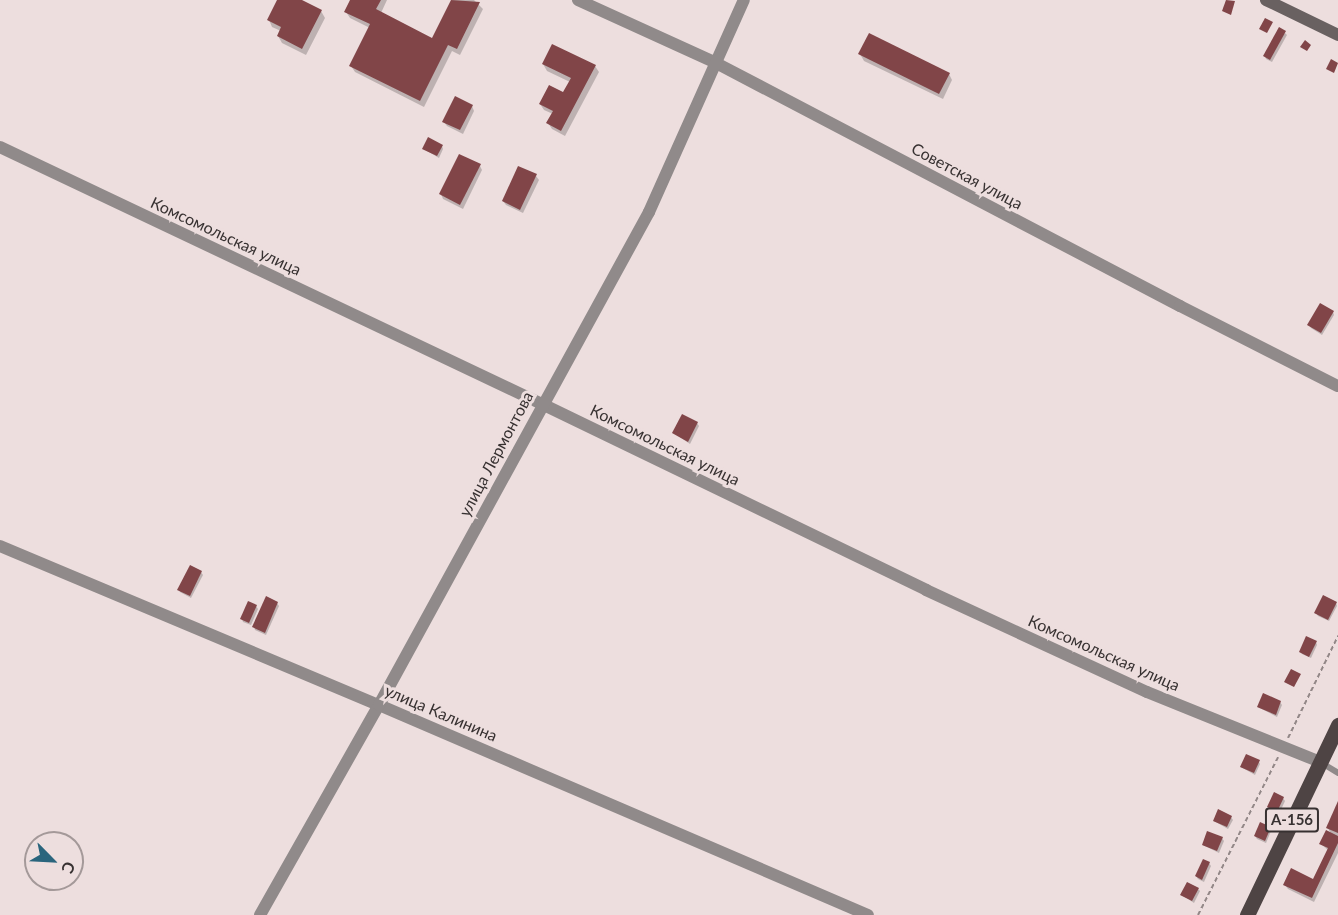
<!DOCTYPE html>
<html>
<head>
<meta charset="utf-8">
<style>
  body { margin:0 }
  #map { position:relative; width:1338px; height:915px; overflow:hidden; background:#eddede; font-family:Lato,sans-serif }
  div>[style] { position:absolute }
  .shadow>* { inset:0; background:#0003 }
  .building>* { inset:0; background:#814548 }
  .path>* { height:2px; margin-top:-1px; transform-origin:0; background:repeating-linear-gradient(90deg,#928787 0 4.5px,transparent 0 7.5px) }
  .lane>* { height:6px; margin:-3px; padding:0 3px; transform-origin:3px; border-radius:3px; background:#908a8a }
  .street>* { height:12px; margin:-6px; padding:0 6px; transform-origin:6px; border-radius:6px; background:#908a8a }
  .secondary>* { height:12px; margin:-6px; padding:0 6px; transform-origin:6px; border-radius:6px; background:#696161 }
  .primary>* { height:15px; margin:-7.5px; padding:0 7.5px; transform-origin:7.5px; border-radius:7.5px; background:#4e4444 }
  span { translate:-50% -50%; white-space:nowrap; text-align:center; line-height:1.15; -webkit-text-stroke:6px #eddede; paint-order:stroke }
  .shield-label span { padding:2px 4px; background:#eddede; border:2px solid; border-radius:4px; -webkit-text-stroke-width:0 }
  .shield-label { font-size:15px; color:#373131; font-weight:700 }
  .street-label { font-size:16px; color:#373131 }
  .north { position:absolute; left:24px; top:831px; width:60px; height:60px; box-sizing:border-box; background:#eddede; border:2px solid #a49999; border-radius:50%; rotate:114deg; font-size:16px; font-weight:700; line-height:24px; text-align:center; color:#373131 }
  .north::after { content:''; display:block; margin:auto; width:21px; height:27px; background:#2a657d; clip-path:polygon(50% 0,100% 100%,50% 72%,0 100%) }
</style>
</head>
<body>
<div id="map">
  <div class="shadow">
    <i style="clip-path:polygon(279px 0,300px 0,321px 11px,325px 18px,306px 55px,282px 43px,278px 36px,281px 31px,272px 27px,269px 20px)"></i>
    <i style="clip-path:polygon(352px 0,387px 0,381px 13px,433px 40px,453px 0,474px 0,483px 9px,460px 55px,452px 51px,424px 107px,355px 72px,351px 66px,370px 28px,350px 18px,346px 12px)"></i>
    <i style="clip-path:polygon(1285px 33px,1287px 35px,1272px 62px,1266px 59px,1265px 56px)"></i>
    <i style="clip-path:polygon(860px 54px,949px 74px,952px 80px,943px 99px,864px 61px)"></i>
    <i style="clip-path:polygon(543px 64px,595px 66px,599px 72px,565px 136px,552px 129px,548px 123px,553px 114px,544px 110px,540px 104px,564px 94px,570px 82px,547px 71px)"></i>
    <i style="clip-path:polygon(472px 106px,474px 111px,463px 134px,447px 126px,444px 122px)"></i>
    <i style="clip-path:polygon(442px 146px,443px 149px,439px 158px,424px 149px)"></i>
    <i style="clip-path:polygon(480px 166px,482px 170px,463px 209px,443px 199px,441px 194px)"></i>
    <i style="clip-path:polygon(536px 176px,539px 180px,523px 213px,506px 205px,503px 201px)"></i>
    <i style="clip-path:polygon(1333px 312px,1334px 315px,1322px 335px,1311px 328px,1309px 325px)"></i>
    <i style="clip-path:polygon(697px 423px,699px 426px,690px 444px,674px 433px)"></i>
    <i style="clip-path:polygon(201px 572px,203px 575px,191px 598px,180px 592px,179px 590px)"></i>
    <i style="clip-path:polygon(277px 603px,279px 606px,266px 635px,255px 630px,254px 627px)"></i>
    <i style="clip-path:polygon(1336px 603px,1337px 606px,1329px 621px,1318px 616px,1316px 613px)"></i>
    <i style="clip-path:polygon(256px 606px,258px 609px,251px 625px,243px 622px,242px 619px)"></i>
    <i style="clip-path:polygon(1316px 642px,1317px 645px,1311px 658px,1302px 654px,1300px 651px)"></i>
    <i style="clip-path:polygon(1280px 702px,1282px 705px,1277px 717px,1258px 707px)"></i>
    <i style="clip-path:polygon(1259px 762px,1260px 764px,1255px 775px,1241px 767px)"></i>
    <i style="clip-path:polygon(1283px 798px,1285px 801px,1279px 814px,1270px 810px,1268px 807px)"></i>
    <i style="clip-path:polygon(1338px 805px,1338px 853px,1314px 902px,1288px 889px,1285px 885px,1314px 881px,1329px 851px,1321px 844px,1331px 834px,1328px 828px)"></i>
    <i style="clip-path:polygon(1231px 817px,1233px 820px,1228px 829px,1214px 821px)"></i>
    <i style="clip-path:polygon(1270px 828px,1271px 831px,1266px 843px,1257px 839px,1255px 836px)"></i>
    <i style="clip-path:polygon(1222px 838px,1224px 841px,1219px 853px,1203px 845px)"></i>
    <i style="clip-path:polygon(1209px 863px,1211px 866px,1204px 882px,1198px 879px,1196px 876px)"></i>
    <i style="clip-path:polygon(1198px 889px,1200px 891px,1194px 903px,1182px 895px)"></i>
  </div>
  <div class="building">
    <i style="clip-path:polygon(277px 0,302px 0,322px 10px,302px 49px,277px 36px,281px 27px,267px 20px)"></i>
    <i style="clip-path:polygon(350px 0,381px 0,376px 9px,432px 38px,451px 0,480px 2px,457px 49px,448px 45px,420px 101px,349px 66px,370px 24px,344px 12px)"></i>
    <i style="clip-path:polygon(1226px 0,1235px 1px,1231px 15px,1222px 11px)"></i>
    <i style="clip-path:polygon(1265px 18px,1273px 22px,1267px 33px,1259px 29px)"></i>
    <i style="clip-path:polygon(1279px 27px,1286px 31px,1270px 60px,1263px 56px)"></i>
    <i style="clip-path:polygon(869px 33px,950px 73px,939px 94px,858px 54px)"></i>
    <i style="clip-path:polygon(1305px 40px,1311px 45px,1307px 51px,1300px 47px)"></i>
    <i style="clip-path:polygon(552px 44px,596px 65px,561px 131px,546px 123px,553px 111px,539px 104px,549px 85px,563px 92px,571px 78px,542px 64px)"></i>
    <i style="clip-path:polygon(1331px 59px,1338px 63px,1334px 73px,1326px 69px)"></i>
    <i style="clip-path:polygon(455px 96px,473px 105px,460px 130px,442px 122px)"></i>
    <i style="clip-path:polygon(428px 137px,443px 145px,437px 156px,422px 149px)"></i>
    <i style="clip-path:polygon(459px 154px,481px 164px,460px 205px,439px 194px)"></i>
    <i style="clip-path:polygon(518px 166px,537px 174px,520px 210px,502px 201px)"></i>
    <i style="clip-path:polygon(1320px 303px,1334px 311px,1321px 333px,1307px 325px)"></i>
    <i style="clip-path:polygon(682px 414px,698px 422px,688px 442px,672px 433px)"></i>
    <i style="clip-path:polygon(190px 565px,202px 571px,190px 596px,177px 590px)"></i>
    <i style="clip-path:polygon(1323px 595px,1337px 602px,1328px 620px,1314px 613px)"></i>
    <i style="clip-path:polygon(266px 596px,278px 602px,265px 633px,252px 627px)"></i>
    <i style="clip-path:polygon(248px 601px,257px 605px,249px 623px,240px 619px)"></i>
    <i style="clip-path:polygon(1306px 636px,1317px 641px,1309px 657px,1299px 652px)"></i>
    <i style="clip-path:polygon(1291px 669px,1301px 674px,1294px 687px,1284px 682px)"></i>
    <i style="clip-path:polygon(1263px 693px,1281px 701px,1276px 715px,1257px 707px)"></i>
    <i style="clip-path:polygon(1246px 754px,1260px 760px,1254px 773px,1240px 767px)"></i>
    <i style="clip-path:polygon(1274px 792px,1284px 797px,1277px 812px,1267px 807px)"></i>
    <i style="clip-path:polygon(1338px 801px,1338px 833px,1326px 828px)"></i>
    <i style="clip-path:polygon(1218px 809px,1232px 816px,1227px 827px,1213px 821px)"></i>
    <i style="clip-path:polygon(1260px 822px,1271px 827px,1265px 841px,1254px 836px)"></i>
    <i style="clip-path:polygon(1326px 830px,1338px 836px,1338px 843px,1312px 898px,1283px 885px,1291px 868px,1313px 879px,1328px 848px,1319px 844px)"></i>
    <i style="clip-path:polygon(1207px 831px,1223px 837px,1217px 851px,1202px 845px)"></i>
    <i style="clip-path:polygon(1203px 859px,1210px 862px,1202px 880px,1195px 876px)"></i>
    <i style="clip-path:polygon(1187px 882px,1199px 888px,1192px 901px,1180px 895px)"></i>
  </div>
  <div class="path">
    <i style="left:1288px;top:738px;width:114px;rotate:-63.9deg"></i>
    <i style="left:1198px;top:915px;width:177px;rotate:-63.1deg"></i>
  </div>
  <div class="lane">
    <i style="left:1320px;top:762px;width:21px;rotate:31deg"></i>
  </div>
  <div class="street">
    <i style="left:578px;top:0;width:152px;rotate:24.5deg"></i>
    <i style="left:716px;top:63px;width:524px;rotate:27.64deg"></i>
    <i style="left:1180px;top:306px;width:177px;rotate:26.9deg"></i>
    <i style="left:0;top:147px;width:600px;rotate:25.37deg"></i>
    <i style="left:542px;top:404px;width:427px;rotate:25.8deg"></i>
    <i style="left:926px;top:590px;width:243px;rotate:24.8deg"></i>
    <i style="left:1147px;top:692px;width:187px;rotate:22deg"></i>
    <i style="left:0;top:546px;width:411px;rotate:22.8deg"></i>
    <i style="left:379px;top:705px;width:532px;rotate:23.24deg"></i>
    <i style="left:260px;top:915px;width:241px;rotate:-60.5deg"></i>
    <i style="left:379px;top:705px;width:562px;rotate:-61.29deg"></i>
    <i style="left:649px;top:212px;width:232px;rotate:-65.9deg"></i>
  </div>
  <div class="secondary">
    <i style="left:1266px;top:0;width:80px;rotate:25.9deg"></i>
  </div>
  <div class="primary">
    <i style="left:1247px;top:915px;width:211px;rotate:-64.4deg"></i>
  </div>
  <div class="shield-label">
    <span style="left:1292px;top:820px">А-156</span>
  </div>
  <div class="street-label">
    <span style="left:967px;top:176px;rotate:28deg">Советская улица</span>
    <span style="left:226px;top:236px;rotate:25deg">Комсомольская улица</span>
    <span style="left:665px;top:445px;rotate:26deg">Комсомольская улица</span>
    <span style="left:496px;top:454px;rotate:-62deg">улица Лермонтова</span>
    <span style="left:1104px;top:653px;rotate:24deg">Комсомольская улица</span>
    <span style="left:441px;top:713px;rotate:23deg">улица Калинина</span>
  </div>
  <div class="north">С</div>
</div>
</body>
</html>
